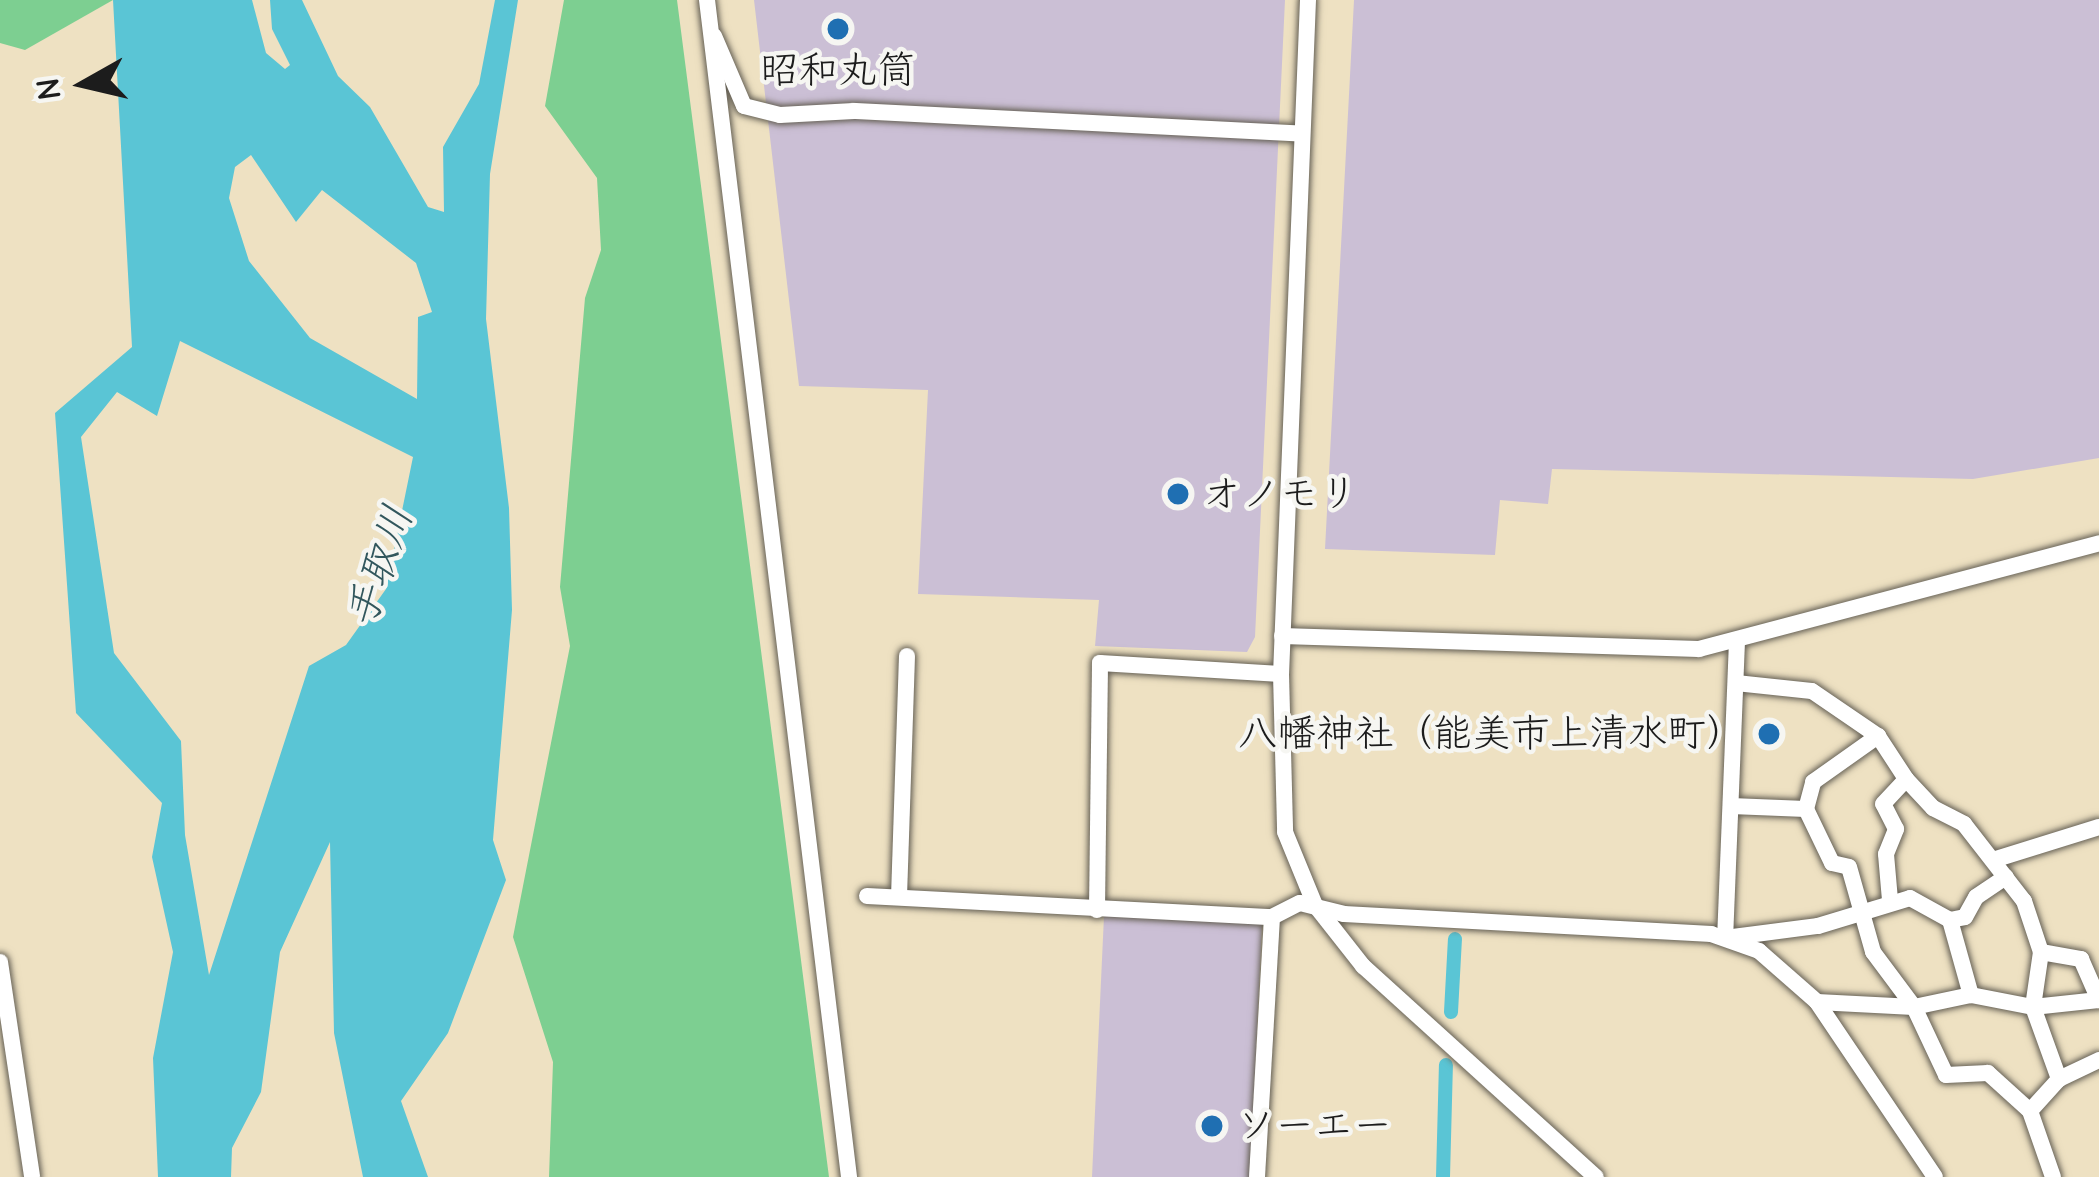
<!DOCTYPE html>
<html>
<head>
<meta charset="utf-8">
<style>
  body { margin:0 }
  #map { position:relative; width:2099px; height:1177px; overflow:hidden; background:#eee1c2; font-family:"Comic Neue","Klee One",sans-serif }
  div>[style] { position:absolute }
  .industrial>* { inset:0; background:#cbbfd5 }
  .green>* { inset:0; background:#7dcf91 }
  .water>* { inset:0; background:#5ac5d5 }
  .canal>* { height:14px; margin:-7px; padding:0 7px; transform-origin:7px; border-radius:7px; background:#5ac5d5 }
  .roads { filter:drop-shadow(0 0 3px #666156) drop-shadow(0 0 3px #666156) }
  .minor>* { height:16px; margin:-8px; padding:0 8px; transform-origin:8px; border-radius:8px; background:#fff }
  .dots>* { width:33px; height:33px; translate:-50% -50%; box-sizing:border-box; border:6px solid #f6f6f2; border-radius:50% }
  span { translate:-50% -50%; white-space:nowrap; text-align:center; line-height:1.15; -webkit-text-stroke:9px #f6f6f2; paint-order:stroke }
  .poi-label { font-size:39px; color:#1c1c1c }
  .left { translate:0 -50%; text-align:left }
  .right { translate:-100% -50%; text-align:right }
  .water-label { font-size:42px; color:#32575d; font-style:italic }
  .north { position:absolute; left:24px; top:24px; width:120px; height:120px; -webkit-text-stroke:9px #f6f6f2; paint-order:stroke; rotate:262deg; font-size:33px; font-weight:700; line-height:48px; text-align:center; color:#1c1c1c }
  .north::after { content:''; display:block; margin:auto; width:42px; height:54px; background:#1c1c1c; clip-path:polygon(50% 0,100% 100%,50% 72%,0 100%) }
</style>
</head>
<body>
<div id="map">
  <div class="industrial">
    <i style="clip-path:polygon(754px 0,1285px 0,1255px 637px,1247px 652px,1095px 646px,1099px 600px,918px 594px,928px 390px,799px 386px)"></i>
    <i style="clip-path:polygon(1354px 0,2099px 0,2099px 458px,1973px 479px,1552px 469px,1548px 504px,1500px 500px,1495px 555px,1325px 549px)"></i>
    <i style="clip-path:polygon(1104px 916px,1262px 924px,1250px 1177px,1092px 1177px)"></i>
  </div>
  <div class="green">
    <i style="clip-path:polygon(0 0,113px 0,25px 50px,0 43px)"></i>
    <i style="clip-path:polygon(564px 0,677px 0,829px 1177px,549px 1177px,553px 1062px,513px 937px,570px 646px,560px 587px,585px 298px,601px 250px,597px 178px,545px 106px)"></i>
  </div>
  <div class="water">
    <i style="clip-path:polygon(evenodd,113px 0,252px 0,266px 53px,285px 69px,290px 65px,272px 29px,270px 0,302px 0,338px 76px,370px 107px,428px 207px,444px 212px,443px 147px,479px 84px,495px 0,518px 0,490px 174px,486px 319px,509px 508px,512px 610px,493px 840px,506px 880px,448px 1033px,401px 1101px,428px 1177px,363px 1177px,334px 1033px,330px 842px,280px 952px,261px 1092px,232px 1148px,231px 1177px,158px 1177px,153px 1058px,173px 952px,152px 857px,162px 803px,76px 713px,55px 413px,132px 347px,113px 0,251px 155px,296px 222px,322px 190px,416px 263px,432px 312px,418px 317px,417px 399px,310px 338px,249px 261px,229px 198px,235px 167px,251px 155px,113px 0,180px 341px,413px 457px,386px 589px,346px 645px,309px 666px,209px 975px,185px 835px,181px 741px,114px 653px,81px 437px,117px 392px,157px 416px,180px 341px)"></i>
  </div>
  <div class="canal">
    <i style="left:1451px;top:1012px;width:73px;rotate:-86.9deg"></i>
    <i style="left:1443px;top:1177px;width:112px;rotate:-88.5deg"></i>
  </div>
  <div class="roads">
    <div class="minor">
      <i style="left:707px;top:0;width:1186px;rotate:83.12deg"></i>
      <i style="left:1308px;top:0;width:675px;rotate:92.29deg"></i>
      <i style="left:1281px;top:674px;width:158px;rotate:88.5deg"></i>
      <i style="left:1285px;top:832px;width:79px;rotate:67.7deg"></i>
      <i style="left:1315px;top:905px;width:78px;rotate:51.8deg"></i>
      <i style="left:1363px;top:966px;width:314px;rotate:42.2deg"></i>
      <i style="left:714px;top:36px;width:76px;rotate:66.8deg"></i>
      <i style="left:744px;top:106px;width:37px;rotate:14deg"></i>
      <i style="left:780px;top:115px;width:74px;rotate:-3.1deg"></i>
      <i style="left:854px;top:111px;width:448px;rotate:2.9deg"></i>
      <i style="left:1282px;top:636px;width:417px;rotate:1.8deg"></i>
      <i style="left:1699px;top:649px;width:414px;rotate:-14.8deg"></i>
      <i style="left:1737px;top:641px;width:297px;rotate:92.3deg"></i>
      <i style="left:1725px;top:938px;width:94px;rotate:-7.4deg"></i>
      <i style="left:1818px;top:926px;width:96px;rotate:-16.9deg"></i>
      <i style="left:1910px;top:898px;width:46px;rotate:28.8deg"></i>
      <i style="left:1950px;top:920px;width:78px;rotate:74.4deg"></i>
      <i style="left:1736px;top:683px;width:76px;rotate:6deg"></i>
      <i style="left:1812px;top:691px;width:80px;rotate:34.3deg"></i>
      <i style="left:1878px;top:736px;width:51px;rotate:56.9deg"></i>
      <i style="left:1906px;top:779px;width:40px;rotate:47deg"></i>
      <i style="left:1933px;top:808px;width:35px;rotate:27deg"></i>
      <i style="left:1964px;top:824px;width:98px;rotate:52.1deg"></i>
      <i style="left:2024px;top:901px;width:54px;rotate:71.6deg"></i>
      <i style="left:2041px;top:952px;width:56px;rotate:98.3deg"></i>
      <i style="left:2033px;top:1007px;width:77px;rotate:70.1deg"></i>
      <i style="left:2059px;top:1079px;width:43px;rotate:132.2deg"></i>
      <i style="left:2030px;top:1111px;width:70px;rotate:70.8deg"></i>
      <i style="left:1731px;top:806px;width:75px;rotate:2.3deg"></i>
      <i style="left:1806px;top:809px;width:60px;rotate:64.3deg"></i>
      <i style="left:1832px;top:863px;width:17px;rotate:13deg"></i>
      <i style="left:1849px;top:867px;width:88px;rotate:74.2deg"></i>
      <i style="left:1873px;top:952px;width:69px;rotate:53.3deg"></i>
      <i style="left:1914px;top:1007px;width:75px;rotate:64.8deg"></i>
      <i style="left:1946px;top:1075px;width:42px;rotate:-2.7deg"></i>
      <i style="left:1988px;top:1073px;width:57px;rotate:42.1deg"></i>
      <i style="left:1806px;top:809px;width:28px;rotate:-75deg"></i>
      <i style="left:1813px;top:782px;width:80px;rotate:-35.3deg"></i>
      <i style="left:1993px;top:860px;width:111px;rotate:-17.3deg"></i>
      <i style="left:867px;top:896px;width:406px;rotate:3deg"></i>
      <i style="left:1272px;top:917px;width:31px;rotate:-27deg"></i>
      <i style="left:1300px;top:903px;width:45px;rotate:14deg"></i>
      <i style="left:1344px;top:914px;width:368px;rotate:3.1deg"></i>
      <i style="left:1711px;top:934px;width:51px;rotate:19.5deg"></i>
      <i style="left:1759px;top:951px;width:77px;rotate:41.3deg"></i>
      <i style="left:1817px;top:1002px;width:211px;rotate:56deg"></i>
      <i style="left:899px;top:897px;width:241px;rotate:-88.1deg"></i>
      <i style="left:1890px;top:900px;width:46px;rotate:-95deg"></i>
      <i style="left:1886px;top:854px;width:27px;rotate:-68deg"></i>
      <i style="left:1896px;top:829px;width:28px;rotate:-117deg"></i>
      <i style="left:1883px;top:804px;width:34px;rotate:-47deg"></i>
      <i style="left:1097px;top:910px;width:247px;rotate:-89.3deg"></i>
      <i style="left:1100px;top:663px;width:181px;rotate:3.5deg"></i>
      <i style="left:1950px;top:920px;width:15px;rotate:-11deg"></i>
      <i style="left:1965px;top:917px;width:23px;rotate:-61deg"></i>
      <i style="left:1976px;top:897px;width:36px;rotate:-34deg"></i>
      <i style="left:2041px;top:952px;width:41px;rotate:9.9deg"></i>
      <i style="left:2081px;top:959px;width:45px;rotate:66.3deg"></i>
      <i style="left:0;top:962px;width:217px;rotate:81.5deg"></i>
      <i style="left:1817px;top:1002px;width:97px;rotate:3deg"></i>
      <i style="left:1914px;top:1007px;width:58px;rotate:-11.9deg"></i>
      <i style="left:1971px;top:995px;width:63px;rotate:11deg"></i>
      <i style="left:2033px;top:1007px;width:66px;rotate:-6.1deg"></i>
      <i style="left:2059px;top:1079px;width:44px;rotate:-25.4deg"></i>
      <i style="left:1257px;top:1177px;width:260px;rotate:-86.7deg"></i>
    </div>
  </div>
  <div class="dots">
    <i style="left:838px;top:29px;background:#1f6fb2"></i>
    <i style="left:1178px;top:494px;background:#1f6fb2"></i>
    <i style="left:1769px;top:734px;background:#1f6fb2"></i>
    <i style="left:1212px;top:1126px;background:#1f6fb2"></i>
  </div>
  <div class="poi-label">
    <span style="left:838px;top:71px">昭和丸筒</span>
    <span class="left" style="left:1202px;top:494px">オノモリ</span>
    <span class="right" style="left:1745px;top:734px">八幡神社（能美市上清水町）</span>
    <span class="left" style="left:1236px;top:1126px">ソーエー</span>
  </div>
  <div class="water-label">
    <span style="left:380px;top:567px;rotate:-71deg">手取川</span>
  </div>
  <div class="north">N</div>
</div>
</body>
</html>
